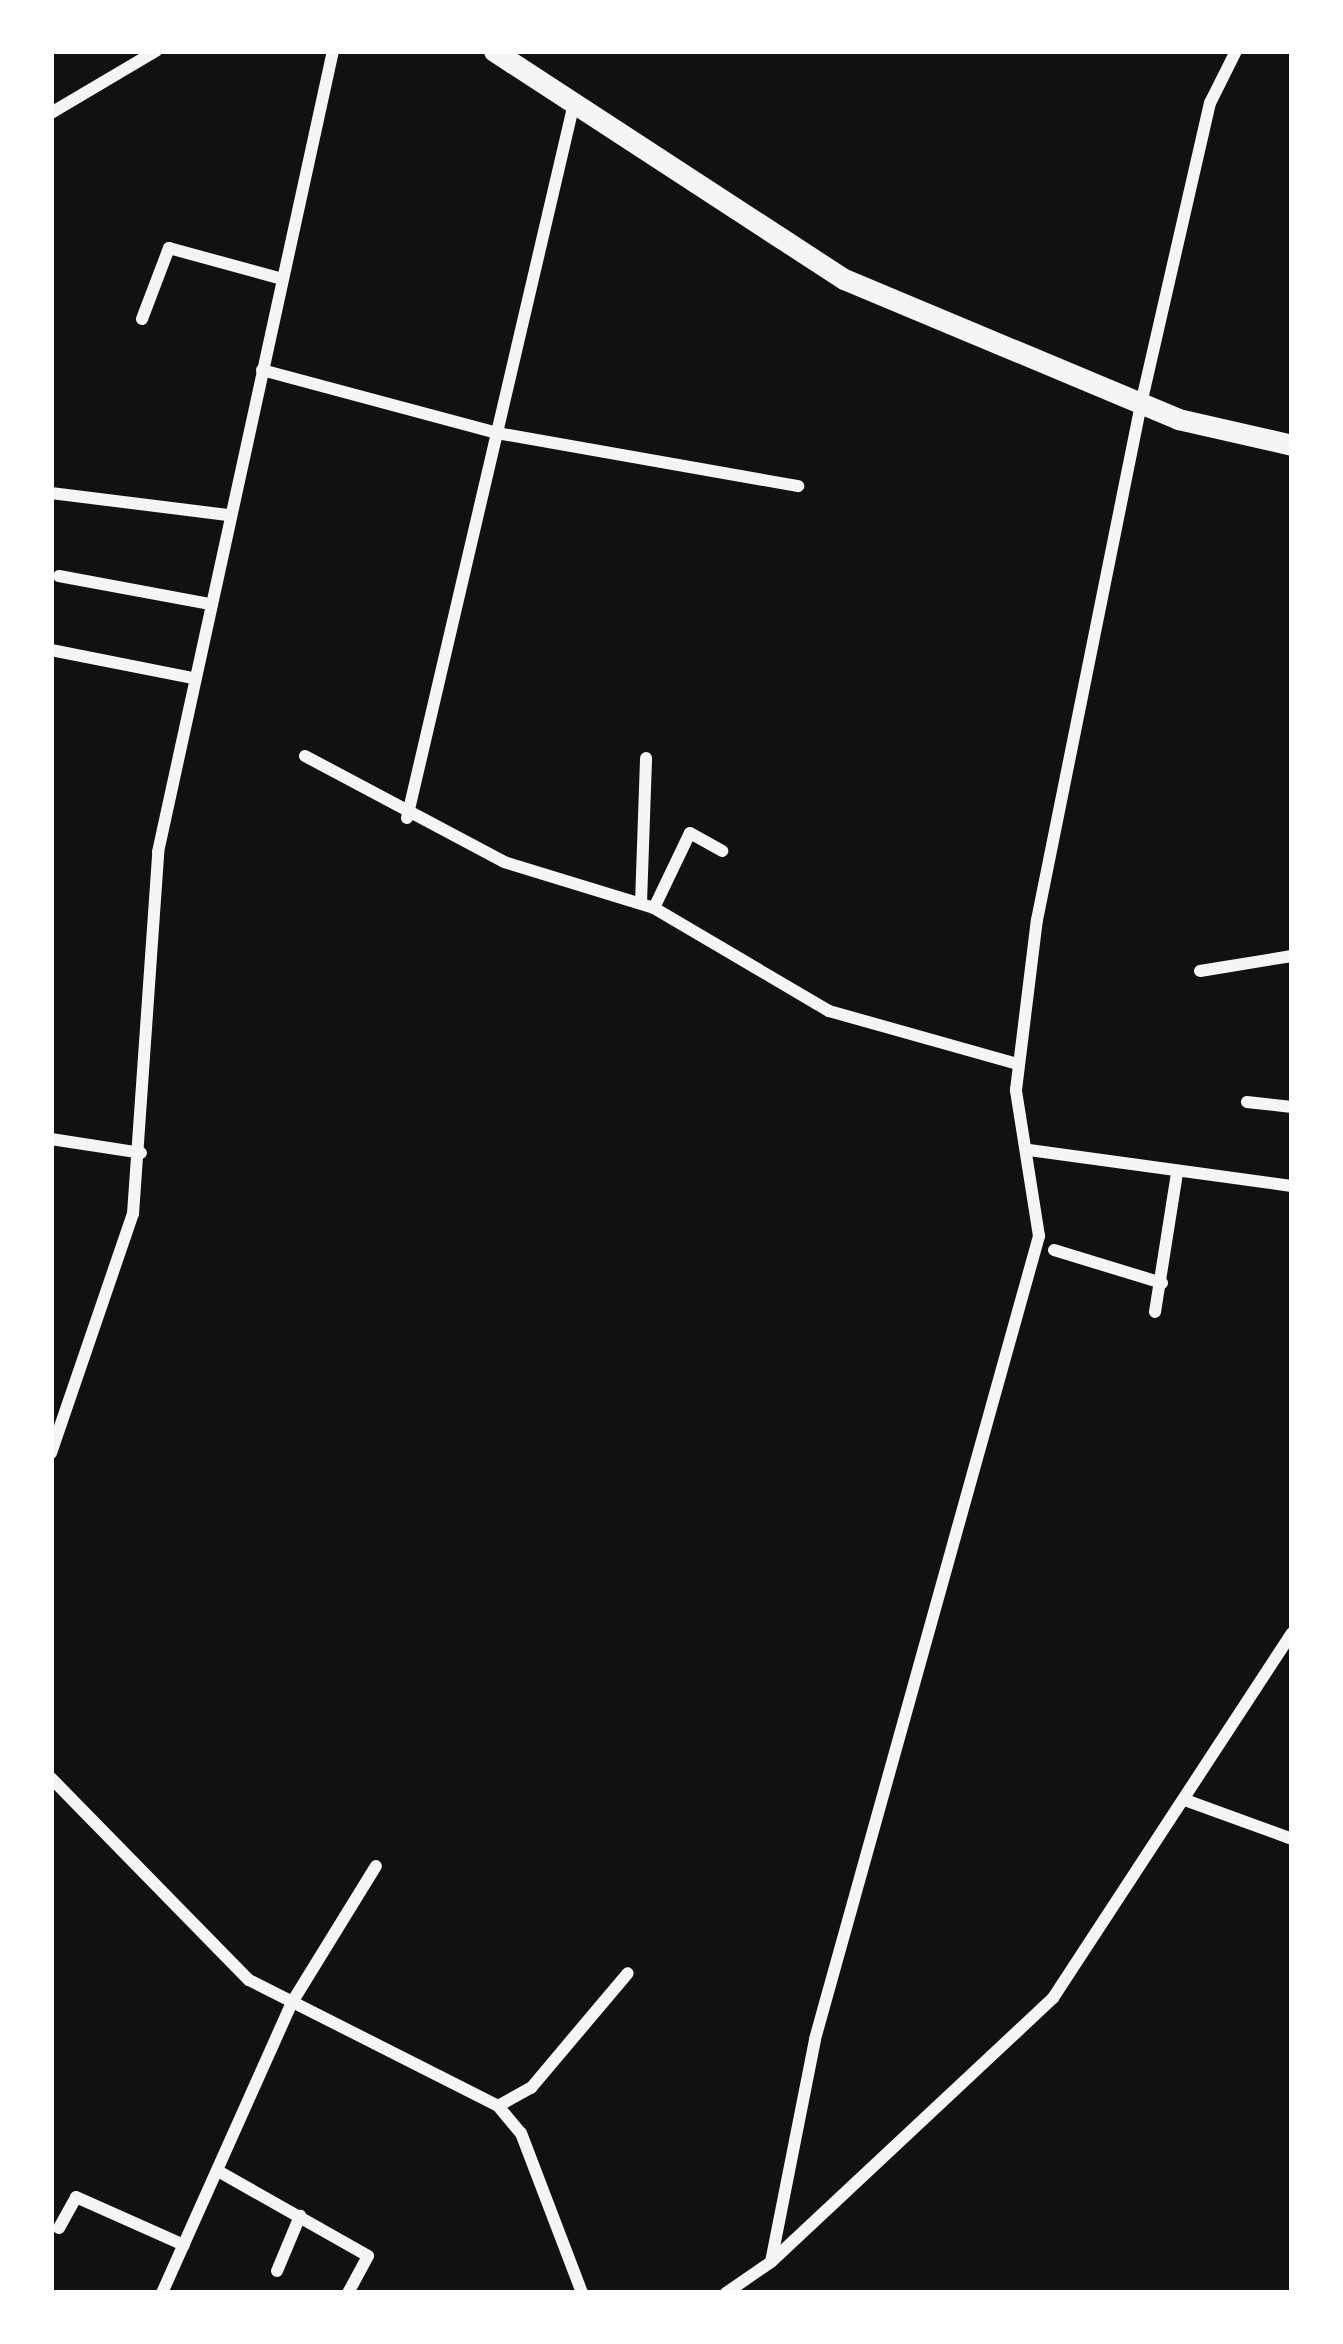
<!DOCTYPE html>
<html>
<head>
<meta charset="utf-8">
<style>
  body { margin:0 }
  #map { position:relative; width:1343px; height:2344px; overflow:hidden; background:#111; font-family:Arial,sans-serif }
  div>[style] { position:absolute }
  .minor>* { height:12px; margin:-6px; padding:0 6px; transform-origin:6px; border-radius:6px; background:#f5f5f5 }
  .primary>* { height:21px; margin:-10.5px; padding:0 10.5px; transform-origin:10.5px; border-radius:10.5px; background:#f5f5f5 }
  span { translate:-50% -50%; white-space:nowrap; text-align:center; line-height:1.15; -webkit-text-stroke:9px #fff; paint-order:stroke }
  .frame { position:absolute; inset:0; border:54px solid #fff; pointer-events:none }
</style>
</head>
<body>
<div id="map">
  <div class="minor">
    <i style="left:51px;top:113px;width:122px;rotate:-30.6deg"></i>
    <i style="left:142px;top:319px;width:76px;rotate:-69.2deg"></i>
    <i style="left:169px;top:248px;width:117px;rotate:15.3deg"></i>
    <i style="left:262px;top:370px;width:243px;rotate:15deg"></i>
    <i style="left:497px;top:433px;width:306px;rotate:10deg"></i>
    <i style="left:51px;top:493px;width:178px;rotate:7.1deg"></i>
    <i style="left:59px;top:576px;width:154px;rotate:10.5deg"></i>
    <i style="left:51px;top:650px;width:145px;rotate:11.2deg"></i>
    <i style="left:305px;top:756px;width:225px;rotate:28deg"></i>
    <i style="left:504px;top:862px;width:157px;rotate:17deg"></i>
    <i style="left:654px;top:908px;width:203px;rotate:30.5deg"></i>
    <i style="left:829px;top:1011px;width:196px;rotate:15.7deg"></i>
    <i style="left:407px;top:818px;width:734px;rotate:-76.85deg"></i>
    <i style="left:641px;top:903px;width:145px;rotate:-88deg"></i>
    <i style="left:654px;top:908px;width:83px;rotate:-64.4deg"></i>
    <i style="left:690px;top:833px;width:37px;rotate:29deg"></i>
    <i style="left:1200px;top:971px;width:93px;rotate:-9.3deg"></i>
    <i style="left:1247px;top:1102px;width:45px;rotate:6.3deg"></i>
    <i style="left:51px;top:1139px;width:91px;rotate:8.8deg"></i>
    <i style="left:1029px;top:1150px;width:265px;rotate:7.8deg"></i>
    <i style="left:1054px;top:1250px;width:113px;rotate:17deg"></i>
    <i style="left:1155px;top:1312px;width:141px;rotate:-81deg"></i>
    <i style="left:51px;top:1453px;width:253px;rotate:-71.1deg"></i>
    <i style="left:133px;top:1214px;width:363px;rotate:-86deg"></i>
    <i style="left:158px;top:852px;width:820px;rotate:-77.68deg"></i>
    <i style="left:51px;top:1778px;width:283px;rotate:45.6deg"></i>
    <i style="left:249px;top:1980px;width:279px;rotate:26.8deg"></i>
    <i style="left:498px;top:2106px;width:35px;rotate:50deg"></i>
    <i style="left:521px;top:2133px;width:171px;rotate:69.1deg"></i>
    <i style="left:1185px;top:1800px;width:114px;rotate:20deg"></i>
    <i style="left:498px;top:2106px;width:38px;rotate:-29deg"></i>
    <i style="left:531px;top:2088px;width:150px;rotate:-49.9deg"></i>
    <i style="left:218px;top:2171px;width:172px;rotate:29.5deg"></i>
    <i style="left:368px;top:2256px;width:42px;rotate:118.4deg"></i>
    <i style="left:59px;top:2228px;width:35px;rotate:-61deg"></i>
    <i style="left:76px;top:2197px;width:118px;rotate:24deg"></i>
    <i style="left:772px;top:2261px;width:385px;rotate:-43.1deg"></i>
    <i style="left:1053px;top:1998px;width:436px;rotate:-56.8deg"></i>
    <i style="left:277px;top:2271px;width:60px;rotate:-67.3deg"></i>
    <i style="left:162px;top:2293px;width:316px;rotate:-65.9deg"></i>
    <i style="left:291px;top:2004px;width:162px;rotate:-58.4deg"></i>
    <i style="left:726px;top:2293px;width:55px;rotate:-34.6deg"></i>
    <i style="left:771px;top:2262px;width:227px;rotate:-78.8deg"></i>
    <i style="left:815px;top:2039px;width:834px;rotate:-74.41deg"></i>
    <i style="left:1039px;top:1236px;width:148px;rotate:-99deg"></i>
    <i style="left:1016px;top:1090px;width:171px;rotate:-83deg"></i>
    <i style="left:1037px;top:920px;width:526px;rotate:-78.6deg"></i>
    <i style="left:1141px;top:404px;width:309px;rotate:-77.1deg"></i>
    <i style="left:1210px;top:103px;width:58px;rotate:-63.4deg"></i>
  </div>
  <div class="primary">
    <i style="left:494px;top:51px;width:418px;rotate:33.1deg"></i>
    <i style="left:844px;top:279px;width:362px;rotate:22.7deg"></i>
    <i style="left:1178px;top:419px;width:117px;rotate:12.8deg"></i>
  </div>
  <div class="frame"></div>
</div>
</body>
</html>
